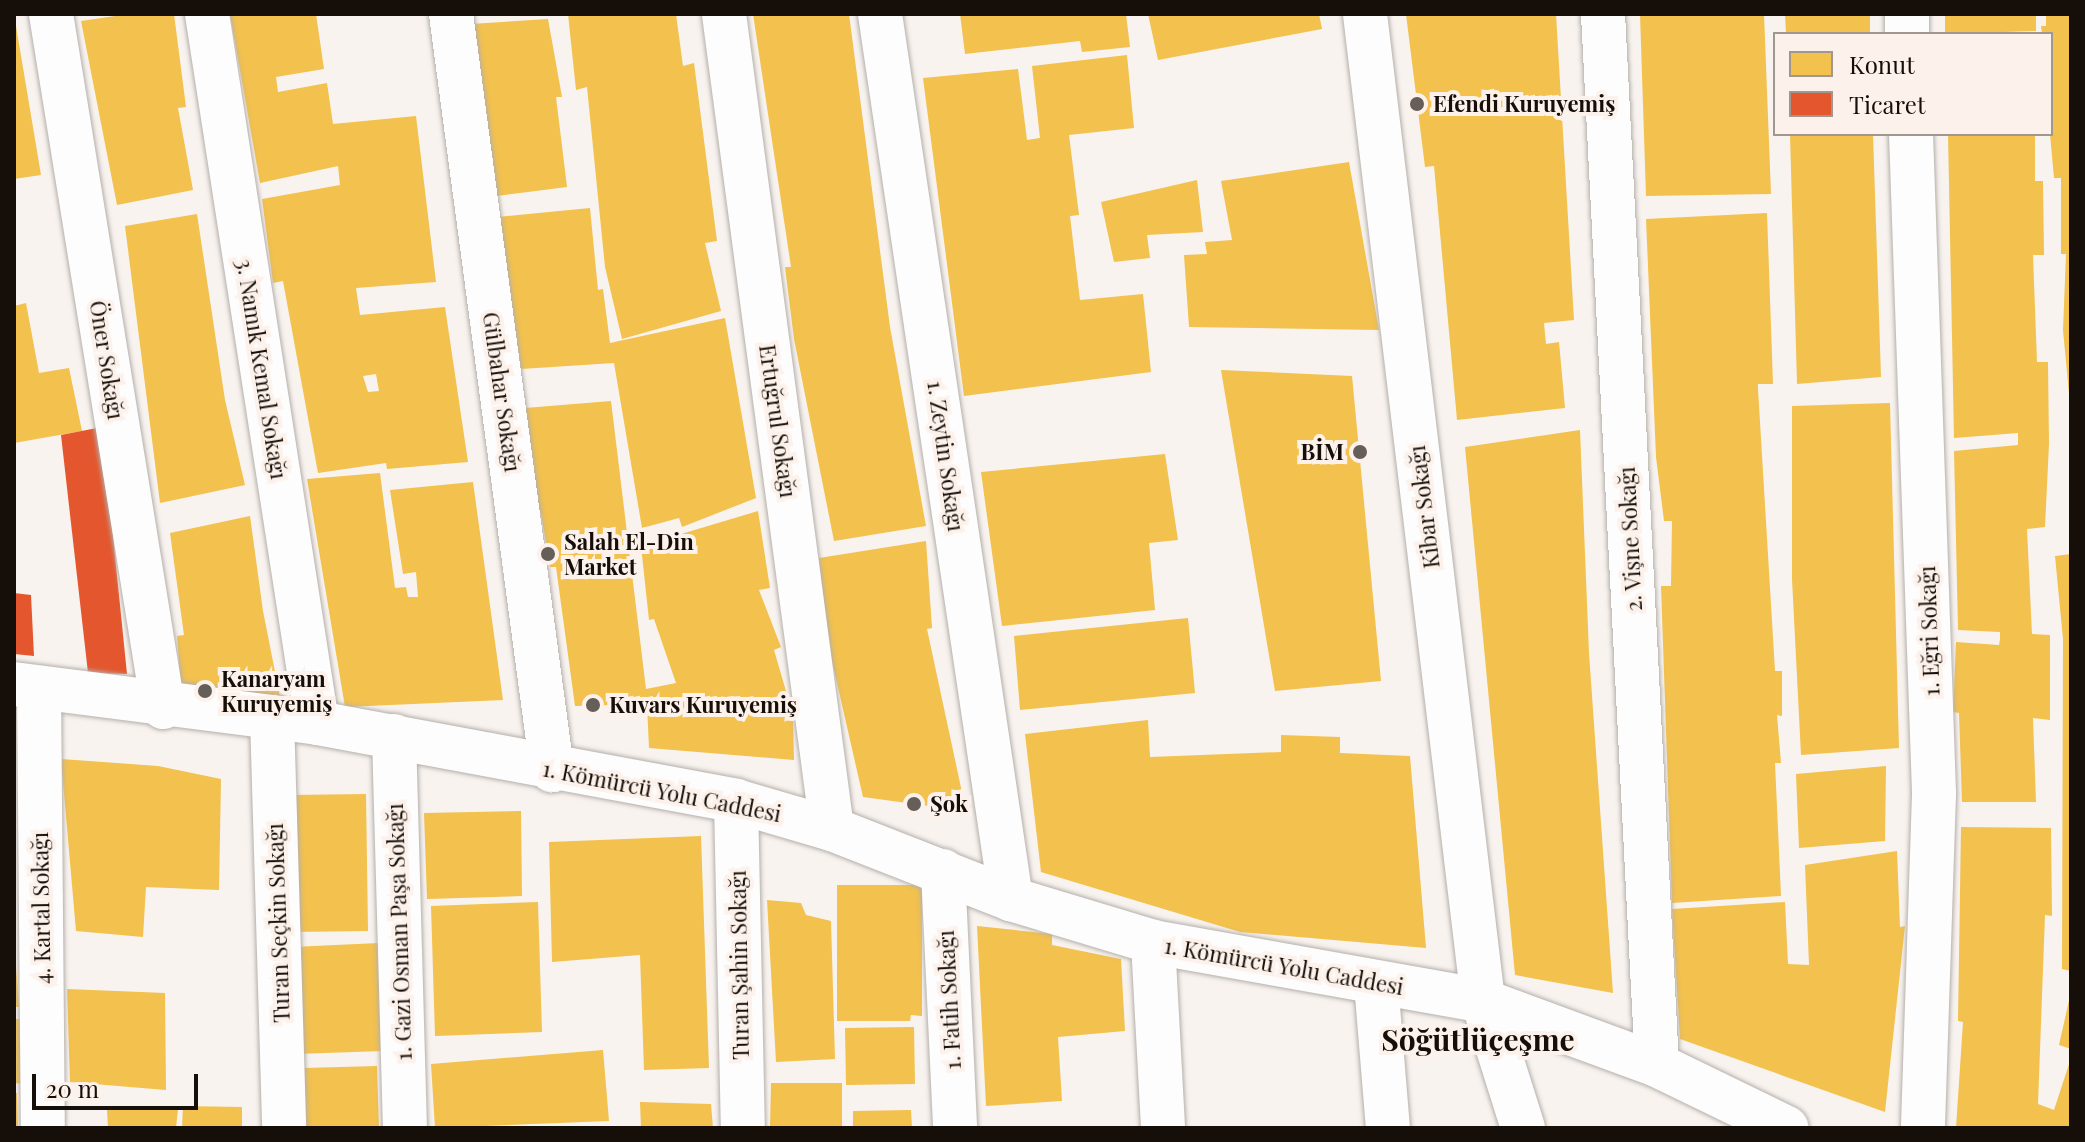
<!DOCTYPE html>
<html>
<head>
<meta charset="utf-8">
<style>
  body { margin:0 }
  #map { position:relative; width:2085px; height:1142px; overflow:hidden; background:#f8f3ef; font-family:"Playfair Display",serif }
  div>[style] { position:absolute }
  .homes>* { inset:0; background:#f2c14e }
  .shops>* { inset:0; background:#e4572e }
  .roads { filter:drop-shadow(0 0 2px #b5afaa) drop-shadow(0 0 2px #b5afaa) }
  .minor>* { height:44px; margin:-22px; padding:0 22px; transform-origin:22px; border-radius:22px; background:#fefdfd }
  .tertiary>* { height:44px; margin:-22px; padding:0 22px; transform-origin:22px; border-radius:22px; background:#fefdfd }
  .dots>* { width:22px; height:22px; translate:-50% -50%; box-sizing:border-box; border:4px solid #fcf2eb; border-radius:50% }
  span { translate:-50% -50%; white-space:nowrap; text-align:center; line-height:1.15; -webkit-text-stroke:8px #fcf2eb; paint-order:stroke }
  .poi-label { font-size:22px; color:#160e08; font-weight:700 }
  .left { translate:0 -50%; text-align:left }
  .right { translate:-100% -50%; text-align:right }
  .street-label { font-size:22px; color:#160e08 }
  .district-label { font-size:30px; color:#160e08; font-weight:700 }
  .frame { position:absolute; inset:0; border:16px solid #160e08; pointer-events:none }
  .legend { position:absolute; left:1773px; top:32px; width:280px; height:104px; box-sizing:border-box; background:#fcf2eb; border:2px solid #a09790; margin:0; padding:10px 14px; list-style:none; font-size:24px; color:#160e08 }
  .legend li { display:flex; align-items:center; gap:16px; height:40px }
  .legend b { width:40px; border:2px solid #a09790 }
  .scale { position:absolute; left:32px; top:1074px; width:166px; height:36px; box-sizing:border-box; border:4px solid #160e08; border-top:0; padding-left:10px; font-size:24px; line-height:28px; white-space:nowrap; color:#160e08; -webkit-text-stroke:6px #fcf2eb; paint-order:stroke }
</style>
</head>
<body>
<div id="map">
  <div class="homes">
    <i style="clip-path:polygon(14px 14px,41px 175px,14px 179px)"></i>
    <i style="clip-path:polygon(129px 14px,174px 14px,186px 107px,178px 108px,193px 190px,117px 205px,81px 21px)"></i>
    <i style="clip-path:polygon(evenodd,230px 14px,316px 14px,324px 69px,276px 77px,278px 92px,327px 83px,333px 124px,416px 116px,436px 282px,356px 288px,360px 315px,445px 307px,468px 462px,387px 469px,386px 463px,318px 473px,283px 281px,273px 283px,262px 199px,340px 185px,338px 166px,260px 183px,230px 14px,376px 374px,379px 391px,368px 392px,363px 376px,376px 374px)"></i>
    <i style="clip-path:polygon(568px 14px,676px 14px,683px 66px,694px 63px,717px 241px,705px 243px,721px 311px,622px 339px,605px 267px,587px 87px,576px 90px)"></i>
    <i style="clip-path:polygon(753px 14px,849px 14px,890px 327px,926px 526px,834px 541px,794px 339px,785px 267px,791px 267px)"></i>
    <i style="clip-path:polygon(960px 14px,1126px 14px,1130px 47px,1082px 52px,1080px 41px,965px 54px)"></i>
    <i style="clip-path:polygon(1148px 14px,1319px 14px,1322px 29px,1158px 60px)"></i>
    <i style="clip-path:polygon(1406px 14px,1556px 14px,1574px 320px,1544px 323px,1546px 344px,1559px 342px,1565px 408px,1457px 420px,1434px 166px,1425px 167px)"></i>
    <i style="clip-path:polygon(1640px 14px,1764px 14px,1771px 194px,1646px 196px)"></i>
    <i style="clip-path:polygon(1785px 14px,1870px 14px,1870px 34px,1786px 34px)"></i>
    <i style="clip-path:polygon(1945px 14px,2036px 14px,2036px 31px,1945px 34px)"></i>
    <i style="clip-path:polygon(2046px 14px,2071px 14px,2071px 415px,2063px 330px,2066px 254px,2061px 254px,2061px 178px,2054px 178px,2050px 134px,2051px 34px,2042px 34px,2041px 26px,2046px 26px)"></i>
    <i style="clip-path:polygon(548px 19px,562px 97px,556px 97px,567px 187px,497px 196px,471px 24px)"></i>
    <i style="clip-path:polygon(1127px 55px,1134px 128px,1069px 135px,1079px 215px,1070px 216px,1080px 300px,1143px 294px,1151px 372px,964px 396px,923px 78px,1018px 69px,1027px 140px,1040px 138px,1032px 66px)"></i>
    <i style="clip-path:polygon(1790px 134px,1873px 134px,1881px 377px,1797px 384px)"></i>
    <i style="clip-path:polygon(1948px 134px,2035px 134px,2035px 181px,2043px 181px,2044px 255px,2033px 255px,2037px 362px,2048px 362px,2049px 444px,2045px 527px,2027px 529px,2032px 634px,2050px 635px,2050px 720px,2033px 718px,2036px 802px,1962px 802px,1959px 713px,1953px 712px,1956px 642px,1999px 645px,2000px 639px,2000px 632px,1958px 630px,1954px 451px,2018px 445px,2018px 433px,1954px 438px)"></i>
    <i style="clip-path:polygon(1349px 162px,1379px 330px,1189px 327px,1184px 255px,1207px 254px,1205px 242px,1232px 240px,1221px 181px)"></i>
    <i style="clip-path:polygon(1197px 180px,1203px 232px,1147px 235px,1150px 258px,1114px 262px,1101px 202px)"></i>
    <i style="clip-path:polygon(590px 208px,598px 290px,603px 289px,610px 343px,725px 318px,756px 498px,682px 527px,679px 518px,642px 528px,614px 363px,521px 369px,497px 217px)"></i>
    <i style="clip-path:polygon(1767px 213px,1773px 384px,1758px 384px,1758px 389px,1775px 671px,1782px 671px,1782px 716px,1777px 715px,1781px 763px,1775px 763px,1781px 896px,1672px 903px,1661px 586px,1671px 586px,1672px 521px,1664px 521px,1656px 457px,1646px 219px)"></i>
    <i style="clip-path:polygon(197px 214px,225px 400px,245px 485px,160px 503px,125px 226px)"></i>
    <i style="clip-path:polygon(26px 303px,39px 373px,69px 368px,82px 431px,14px 443px,14px 306px)"></i>
    <i style="clip-path:polygon(1221px 370px,1352px 376px,1381px 681px,1275px 691px)"></i>
    <i style="clip-path:polygon(611px 401px,646px 689px,676px 683px,654px 619px,649px 620px,641px 546px,758px 511px,770px 588px,759px 590px,781px 647px,774px 650px,793px 715px,794px 760px,649px 748px,647px 704px,575px 706px,556px 567px,550px 567px,541px 513px,537px 513px,525px 408px)"></i>
    <i style="clip-path:polygon(1890px 403px,1899px 748px,1801px 755px,1792px 579px,1792px 406px)"></i>
    <i style="clip-path:polygon(1580px 430px,1589px 653px,1613px 993px,1515px 975px,1465px 447px)"></i>
    <i style="clip-path:polygon(1165px 454px,1178px 540px,1149px 543px,1155px 610px,1002px 626px,981px 472px)"></i>
    <i style="clip-path:polygon(380px 473px,395px 588px,406px 587px,408px 597px,418px 597px,416px 572px,403px 574px,390px 490px,473px 482px,503px 700px,345px 707px,307px 479px)"></i>
    <i style="clip-path:polygon(250px 516px,263px 611px,281px 702px,181px 688px,177px 636px,184px 635px,170px 533px)"></i>
    <i style="clip-path:polygon(926px 541px,932px 628px,927px 629px,966px 811px,863px 797px,829px 648px,819px 558px)"></i>
    <i style="clip-path:polygon(2071px 554px,2071px 971px,2062px 969px,2063px 639px,2055px 556px)"></i>
    <i style="clip-path:polygon(1188px 618px,1195px 693px,1020px 710px,1014px 636px)"></i>
    <i style="clip-path:polygon(1148px 720px,1150px 757px,1281px 752px,1281px 735px,1340px 737px,1340px 753px,1410px 756px,1426px 948px,1240px 932px,1041px 872px,1025px 734px)"></i>
    <i style="clip-path:polygon(61px 759px,158px 766px,221px 779px,219px 890px,146px 887px,143px 937px,76px 931px)"></i>
    <i style="clip-path:polygon(1886px 766px,1885px 841px,1799px 848px,1796px 774px)"></i>
    <i style="clip-path:polygon(366px 794px,368px 931px,290px 932px,290px 795px)"></i>
    <i style="clip-path:polygon(521px 811px,522px 896px,427px 899px,424px 813px)"></i>
    <i style="clip-path:polygon(1961px 827px,2051px 828px,2052px 916px,2045px 915px,2038px 1104px,2054px 1110px,2071px 1058px,2071px 1128px,1956px 1128px,1963px 1022px,1958px 1021px)"></i>
    <i style="clip-path:polygon(701px 836px,709px 1068px,644px 1070px,640px 955px,552px 962px,549px 842px)"></i>
    <i style="clip-path:polygon(1897px 851px,1900px 927px,1905px 926px,1885px 1112px,1680px 1039px,1672px 909px,1785px 902px,1788px 964px,1809px 965px,1805px 865px)"></i>
    <i style="clip-path:polygon(837px 885px,922px 885px,922px 1016px,911px 1015px,910px 1021px,837px 1021px)"></i>
    <i style="clip-path:polygon(767px 900px,801px 903px,806px 915px,831px 921px,835px 1059px,776px 1062px)"></i>
    <i style="clip-path:polygon(538px 902px,542px 1032px,435px 1036px,431px 906px)"></i>
    <i style="clip-path:polygon(977px 926px,1052px 934px,1052px 945px,1121px 959px,1125px 1031px,1058px 1037px,1062px 1101px,986px 1106px)"></i>
    <i style="clip-path:polygon(14px 940px,19px 1007px,14px 1007px)"></i>
    <i style="clip-path:polygon(379px 943px,383px 1051px,296px 1054px,292px 947px)"></i>
    <i style="clip-path:polygon(67px 989px,165px 993px,166px 1090px,70px 1082px)"></i>
    <i style="clip-path:polygon(2070px 996px,2071px 996px,2071px 1049px,2059px 1045px)"></i>
    <i style="clip-path:polygon(14px 1019px,22px 1019px,24px 1084px,14px 1083px)"></i>
    <i style="clip-path:polygon(914px 1027px,915px 1084px,846px 1085px,845px 1028px)"></i>
    <i style="clip-path:polygon(603px 1050px,609px 1121px,435px 1128px,431px 1064px)"></i>
    <i style="clip-path:polygon(377px 1066px,379px 1128px,305px 1128px,304px 1068px)"></i>
    <i style="clip-path:polygon(771px 1083px,842px 1083px,842px 1128px,770px 1128px)"></i>
    <i style="clip-path:polygon(14px 1093px,17px 1093px,18px 1128px,14px 1128px)"></i>
    <i style="clip-path:polygon(640px 1102px,711px 1104px,713px 1128px,641px 1128px)"></i>
    <i style="clip-path:polygon(183px 1106px,242px 1107px,242px 1128px,182px 1128px)"></i>
    <i style="clip-path:polygon(178px 1109px,176px 1128px,108px 1128px,107px 1110px)"></i>
    <i style="clip-path:polygon(911px 1110px,912px 1128px,853px 1128px,853px 1111px)"></i>
  </div>
  <div class="shops">
    <i style="clip-path:polygon(102px 427px,127px 674px,88px 673px,61px 435px)"></i>
    <i style="clip-path:polygon(14px 593px,31px 595px,34px 656px,14px 654px)"></i>
  </div>
  <div class="roads">
    <div class="minor">
      <i style="left:51px;top:14px;width:702px;rotate:80.82deg"></i>
      <i style="left:207px;top:14px;width:717px;rotate:81.18deg"></i>
      <i style="left:451px;top:14px;width:763px;rotate:82.39deg"></i>
      <i style="left:724px;top:14px;width:822px;rotate:82.45deg"></i>
      <i style="left:880px;top:14px;width:895px;rotate:81.58deg"></i>
      <i style="left:1365px;top:14px;width:994px;rotate:83.18deg"></i>
      <i style="left:1603px;top:14px;width:1052px;rotate:87.06deg"></i>
      <i style="left:1907px;top:14px;width:20px;rotate:90deg"></i>
      <i style="left:1911px;top:134px;width:660px;rotate:88deg"></i>
      <i style="left:1934px;top:794px;width:334px;rotate:91.9deg"></i>
      <i style="left:39px;top:688px;width:440px;rotate:89.5deg"></i>
      <i style="left:272px;top:717px;width:411px;rotate:88.3deg"></i>
      <i style="left:394px;top:736px;width:392px;rotate:88.4deg"></i>
      <i style="left:736px;top:801px;width:327px;rotate:88.8deg"></i>
      <i style="left:943px;top:871px;width:257px;rotate:87.3deg"></i>
      <i style="left:1153px;top:942px;width:186px;rotate:86.9deg"></i>
      <i style="left:1376px;top:983px;width:145px;rotate:85.3deg"></i>
    </div>
    <div class="tertiary">
      <i style="left:14px;top:684px;width:305px;rotate:7.3deg"></i>
      <i style="left:317px;top:723px;width:426px;rotate:10.5deg"></i>
      <i style="left:736px;top:801px;width:100px;rotate:16.3deg"></i>
      <i style="left:832px;top:829px;width:192px;rotate:21.4deg"></i>
      <i style="left:1011px;top:899px;width:148px;rotate:16.8deg"></i>
      <i style="left:1153px;top:942px;width:335px;rotate:10.1deg"></i>
      <i style="left:1483px;top:1001px;width:185px;rotate:20.2deg"></i>
      <i style="left:1657px;top:1065px;width:144px;rotate:25.9deg"></i>
      <i style="left:1483px;top:1001px;width:133px;rotate:72.5deg"></i>
    </div>
  </div>
  <div class="dots">
    <i style="left:1417px;top:104px;background:#655e59"></i>
    <i style="left:1360px;top:452px;background:#655e59"></i>
    <i style="left:548px;top:554px;background:#655e59"></i>
    <i style="left:205px;top:691px;background:#655e59"></i>
    <i style="left:593px;top:705px;background:#655e59"></i>
    <i style="left:914px;top:804px;background:#655e59"></i>
  </div>
  <div class="poi-label">
    <span class="left" style="left:1433px;top:104px">Efendi Kuruyemiş</span>
    <span class="right" style="left:1344px;top:452px">BİM</span>
    <span class="left" style="left:564px;top:554px">Salah El-Din<br>Market</span>
    <span class="left" style="left:221px;top:691px">Kanaryam<br>Kuruyemiş</span>
    <span class="left" style="left:609px;top:705px">Kuvars Kuruyemiş</span>
    <span class="left" style="left:930px;top:804px">Şok</span>
  </div>
  <div class="street-label">
    <span style="left:107px;top:360px;rotate:81deg">Öner Sokağı</span>
    <span style="left:262px;top:369px;rotate:81deg">3. Namık Kemal Sokağı</span>
    <span style="left:502px;top:392px;rotate:82deg">Gülbahar Sokağı</span>
    <span style="left:778px;top:421px;rotate:82deg">Ertuğrul Sokağı</span>
    <span style="left:946px;top:456px;rotate:82deg">1. Zeytin Sokağı</span>
    <span style="left:1424px;top:507px;rotate:-97deg">Kibar Sokağı</span>
    <span style="left:1630px;top:539px;rotate:-93deg">2. Vişne Sokağı</span>
    <span style="left:1929px;top:631px;rotate:-92deg">1. Eğri Sokağı</span>
    <span style="left:662px;top:791px;rotate:11deg">1. Kömürcü Yolu Caddesi</span>
    <span style="left:41px;top:908px;rotate:-91deg">4. Kartal Sokağı</span>
    <span style="left:278px;top:923px;rotate:-92deg">Turan Seçkin Sokağı</span>
    <span style="left:399px;top:932px;rotate:-92deg">1. Gazi Osman Paşa Sokağı</span>
    <span style="left:739px;top:965px;rotate:-91deg">Turan Şahin Sokağı</span>
    <span style="left:1284px;top:966px;rotate:10deg">1. Kömürcü Yolu Caddesi</span>
    <span style="left:949px;top:1000px;rotate:-93deg">1. Fatih Sokağı</span>
  </div>
  <div class="district-label">
    <span style="left:1478px;top:1039px">Söğütlüçeşme</span>
  </div>
  <div class="frame"></div>
  <ul class="legend">
  <li><b style="height:22px;background:#f2c14e"></b>Konut</li>
  <li><b style="height:22px;background:#e4572e"></b>Ticaret</li>
  </ul>
  <div class="scale">20 m</div>
</div>
</body>
</html>
